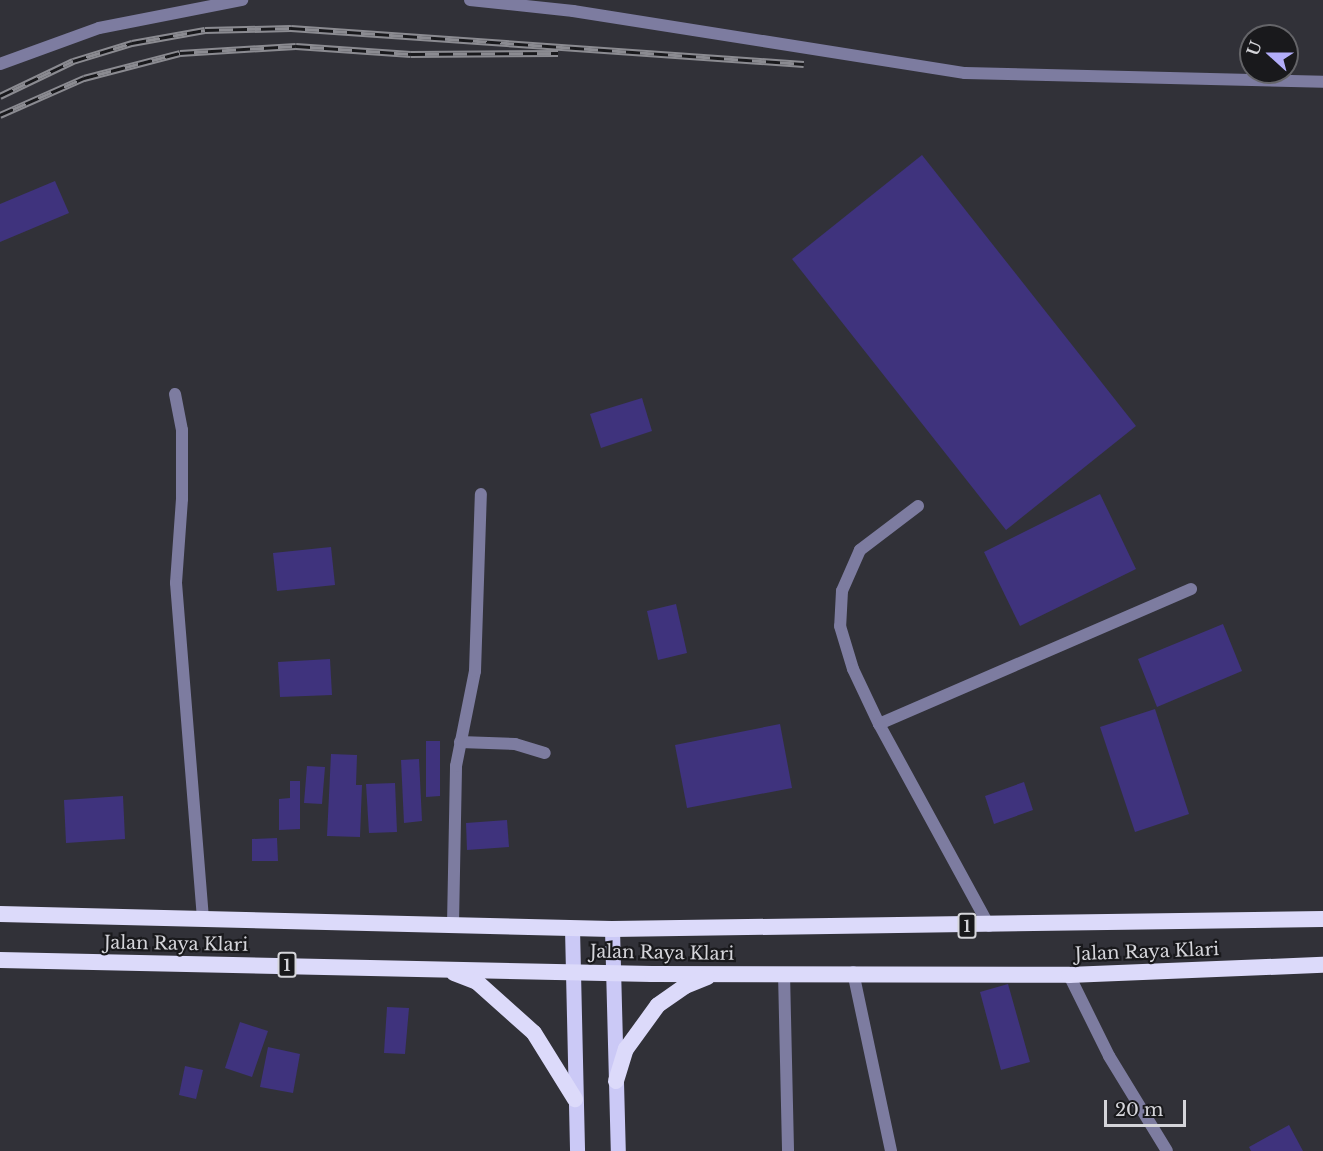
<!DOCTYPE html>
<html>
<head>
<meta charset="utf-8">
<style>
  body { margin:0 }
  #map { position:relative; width:1323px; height:1151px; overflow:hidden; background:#313138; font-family:"Libre Baskerville",serif }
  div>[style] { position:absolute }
  .building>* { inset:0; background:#3f337d }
  .service>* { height:12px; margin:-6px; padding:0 6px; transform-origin:6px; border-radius:6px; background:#7d7ca0 }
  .minor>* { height:12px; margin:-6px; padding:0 6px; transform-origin:6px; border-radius:6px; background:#7d7ca0 }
  .primary>* { height:15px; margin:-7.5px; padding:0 7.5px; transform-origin:7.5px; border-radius:7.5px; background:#cbc9f6 }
  .trunk>* { height:16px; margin:-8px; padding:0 8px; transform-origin:8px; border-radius:8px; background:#dcdafa }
  .rail>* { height:7px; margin-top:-3.5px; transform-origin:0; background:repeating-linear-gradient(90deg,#19191c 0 14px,#8b8b91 0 28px); box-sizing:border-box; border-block:2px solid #8b8b91 }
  span { translate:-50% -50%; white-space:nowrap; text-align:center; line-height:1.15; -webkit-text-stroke:4.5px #19191c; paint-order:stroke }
  .shield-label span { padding:2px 4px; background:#19191c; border:2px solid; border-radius:4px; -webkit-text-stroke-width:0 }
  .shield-label { font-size:16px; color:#d5d5da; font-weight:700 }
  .street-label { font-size:18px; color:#d5d5da }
  .north { position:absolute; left:1239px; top:24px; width:60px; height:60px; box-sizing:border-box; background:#19191c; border:2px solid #646468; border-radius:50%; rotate:291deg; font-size:16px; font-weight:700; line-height:24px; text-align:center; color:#d5d5da }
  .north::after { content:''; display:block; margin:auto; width:21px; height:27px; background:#b2adf9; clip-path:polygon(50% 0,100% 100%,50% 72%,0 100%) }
  .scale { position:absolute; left:1104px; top:1100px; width:82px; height:27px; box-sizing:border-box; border:3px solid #d5d5da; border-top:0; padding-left:8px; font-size:18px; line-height:21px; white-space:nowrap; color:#d5d5da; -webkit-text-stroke:4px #19191c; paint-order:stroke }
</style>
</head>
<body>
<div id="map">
  <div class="building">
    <i style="clip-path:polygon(922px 155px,1136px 426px,1006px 530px,792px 259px)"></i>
    <i style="clip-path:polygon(55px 181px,69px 213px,0 242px,0 204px)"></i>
    <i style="clip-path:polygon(642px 398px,652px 431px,601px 448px,590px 414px)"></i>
    <i style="clip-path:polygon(1100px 494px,1136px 569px,1020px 626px,984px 552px)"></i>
    <i style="clip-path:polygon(331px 547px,335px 585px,277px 591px,273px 553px)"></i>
    <i style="clip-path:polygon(676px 604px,687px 653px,658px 660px,647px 611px)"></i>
    <i style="clip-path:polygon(1223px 624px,1242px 671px,1157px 707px,1138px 659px)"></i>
    <i style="clip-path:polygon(330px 659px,332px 695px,280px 697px,278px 662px)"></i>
    <i style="clip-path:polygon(1155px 709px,1189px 814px,1135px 832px,1100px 727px)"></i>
    <i style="clip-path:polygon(780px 724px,792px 788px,687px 808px,675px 745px)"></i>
    <i style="clip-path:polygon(426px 741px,440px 741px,440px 796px,426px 797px)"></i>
    <i style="clip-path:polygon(331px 754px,357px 755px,356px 785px,362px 785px,360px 837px,327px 836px)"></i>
    <i style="clip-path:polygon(419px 759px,422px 821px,404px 823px,401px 760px)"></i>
    <i style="clip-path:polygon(307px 766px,325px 767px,322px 804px,304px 803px)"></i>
    <i style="clip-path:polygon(290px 781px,300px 781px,300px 829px,279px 830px,279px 799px,290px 798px)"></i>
    <i style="clip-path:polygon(1024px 782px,1033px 810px,994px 824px,985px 796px)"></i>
    <i style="clip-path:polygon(395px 783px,397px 832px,369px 833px,366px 784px)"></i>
    <i style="clip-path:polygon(123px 796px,125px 839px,66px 843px,64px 800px)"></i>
    <i style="clip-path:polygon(507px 820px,509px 847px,467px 850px,466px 823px)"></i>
    <i style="clip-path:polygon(277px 838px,278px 861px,252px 861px,252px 839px)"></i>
    <i style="clip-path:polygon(1008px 984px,1030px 1062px,1001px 1070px,980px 992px)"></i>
    <i style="clip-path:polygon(387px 1007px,409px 1008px,405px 1054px,384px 1053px)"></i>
    <i style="clip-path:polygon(240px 1022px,268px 1031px,252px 1077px,225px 1068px)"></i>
    <i style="clip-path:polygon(268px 1047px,300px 1054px,293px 1093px,260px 1087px)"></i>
    <i style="clip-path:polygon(185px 1066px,203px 1070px,196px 1099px,179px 1095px)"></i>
    <i style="clip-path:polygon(1289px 1125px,1303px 1151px,1251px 1151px,1249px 1147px)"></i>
  </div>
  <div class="service">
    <i style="left:470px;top:0;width:104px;rotate:6.1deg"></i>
    <i style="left:573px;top:11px;width:397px;rotate:9deg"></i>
    <i style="left:965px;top:73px;width:358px;rotate:1.4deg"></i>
    <i style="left:0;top:64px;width:105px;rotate:-20deg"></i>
    <i style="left:99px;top:28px;width:146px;rotate:-11.1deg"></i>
    <i style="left:918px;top:506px;width:73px;rotate:142.8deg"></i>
    <i style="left:860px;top:550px;width:45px;rotate:113.7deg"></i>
    <i style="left:842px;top:591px;width:35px;rotate:93deg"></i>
    <i style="left:840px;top:626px;width:45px;rotate:73.2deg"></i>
    <i style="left:853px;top:669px;width:61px;rotate:64.7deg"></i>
    <i style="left:879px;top:724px;width:230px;rotate:61.4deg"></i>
    <i style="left:879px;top:724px;width:340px;rotate:-23.4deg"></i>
    <i style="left:853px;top:972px;width:183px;rotate:78deg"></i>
    <i style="left:784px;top:973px;width:178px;rotate:88.7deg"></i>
  </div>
  <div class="minor">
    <i style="left:175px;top:394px;width:37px;rotate:79deg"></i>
    <i style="left:182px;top:430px;width:69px;rotate:90deg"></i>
    <i style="left:182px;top:499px;width:84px;rotate:94.1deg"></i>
    <i style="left:176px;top:583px;width:337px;rotate:85.4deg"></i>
    <i style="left:460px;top:742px;width:55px;rotate:2.1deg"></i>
    <i style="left:515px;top:744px;width:31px;rotate:17deg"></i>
    <i style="left:453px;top:924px;width:158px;rotate:-88.9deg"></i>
    <i style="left:456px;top:766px;width:97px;rotate:-78.7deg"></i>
    <i style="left:475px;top:671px;width:177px;rotate:-88.1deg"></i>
    <i style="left:1069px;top:975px;width:90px;rotate:63.7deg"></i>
    <i style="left:1109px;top:1056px;width:111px;rotate:58.6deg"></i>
  </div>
  <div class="primary">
    <i style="left:572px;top:928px;width:223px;rotate:88.7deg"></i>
    <i style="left:612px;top:929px;width:222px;rotate:88.5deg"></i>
  </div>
  <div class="trunk">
    <i style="left:0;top:914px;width:612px;rotate:1.4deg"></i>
    <i style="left:612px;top:929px;width:711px;rotate:-0.81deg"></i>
    <i style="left:0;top:960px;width:652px;rotate:1.23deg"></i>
    <i style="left:652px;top:974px;width:417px;rotate:0.1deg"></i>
    <i style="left:1069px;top:975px;width:254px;rotate:-2.3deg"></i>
    <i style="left:454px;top:973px;width:25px;rotate:21deg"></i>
    <i style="left:477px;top:982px;width:76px;rotate:41.8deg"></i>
    <i style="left:534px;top:1033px;width:78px;rotate:58.2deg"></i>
    <i style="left:616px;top:1081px;width:34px;rotate:-73deg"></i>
    <i style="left:626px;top:1049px;width:54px;rotate:-54deg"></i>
    <i style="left:658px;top:1005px;width:33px;rotate:-35deg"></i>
    <i style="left:685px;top:986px;width:24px;rotate:-22deg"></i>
  </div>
  <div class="rail">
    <i style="left:0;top:96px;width:81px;rotate:-25.6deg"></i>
    <i style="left:73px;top:61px;width:62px;rotate:-17deg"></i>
    <i style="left:132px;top:43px;width:74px;rotate:-10.1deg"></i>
    <i style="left:205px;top:30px;width:86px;rotate:-1.3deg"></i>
    <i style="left:291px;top:28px;width:514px;rotate:4.01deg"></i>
    <i style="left:0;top:115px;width:92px;rotate:-23.8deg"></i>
    <i style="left:84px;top:78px;width:99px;rotate:-14.6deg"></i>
    <i style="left:180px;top:53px;width:116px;rotate:-3.5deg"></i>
    <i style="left:296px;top:46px;width:115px;rotate:4deg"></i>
    <i style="left:411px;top:54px;width:147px;rotate:-0.4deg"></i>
  </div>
  <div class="shield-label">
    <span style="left:967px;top:926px">1</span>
    <span style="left:287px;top:965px">1</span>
  </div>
  <div class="street-label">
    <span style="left:176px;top:944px;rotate:1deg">Jalan Raya Klari</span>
    <span style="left:1147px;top:952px;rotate:-2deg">Jalan Raya Klari</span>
    <span style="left:662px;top:953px;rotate:1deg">Jalan Raya Klari</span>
  </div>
  <div class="north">U</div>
  <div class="scale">20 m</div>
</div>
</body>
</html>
